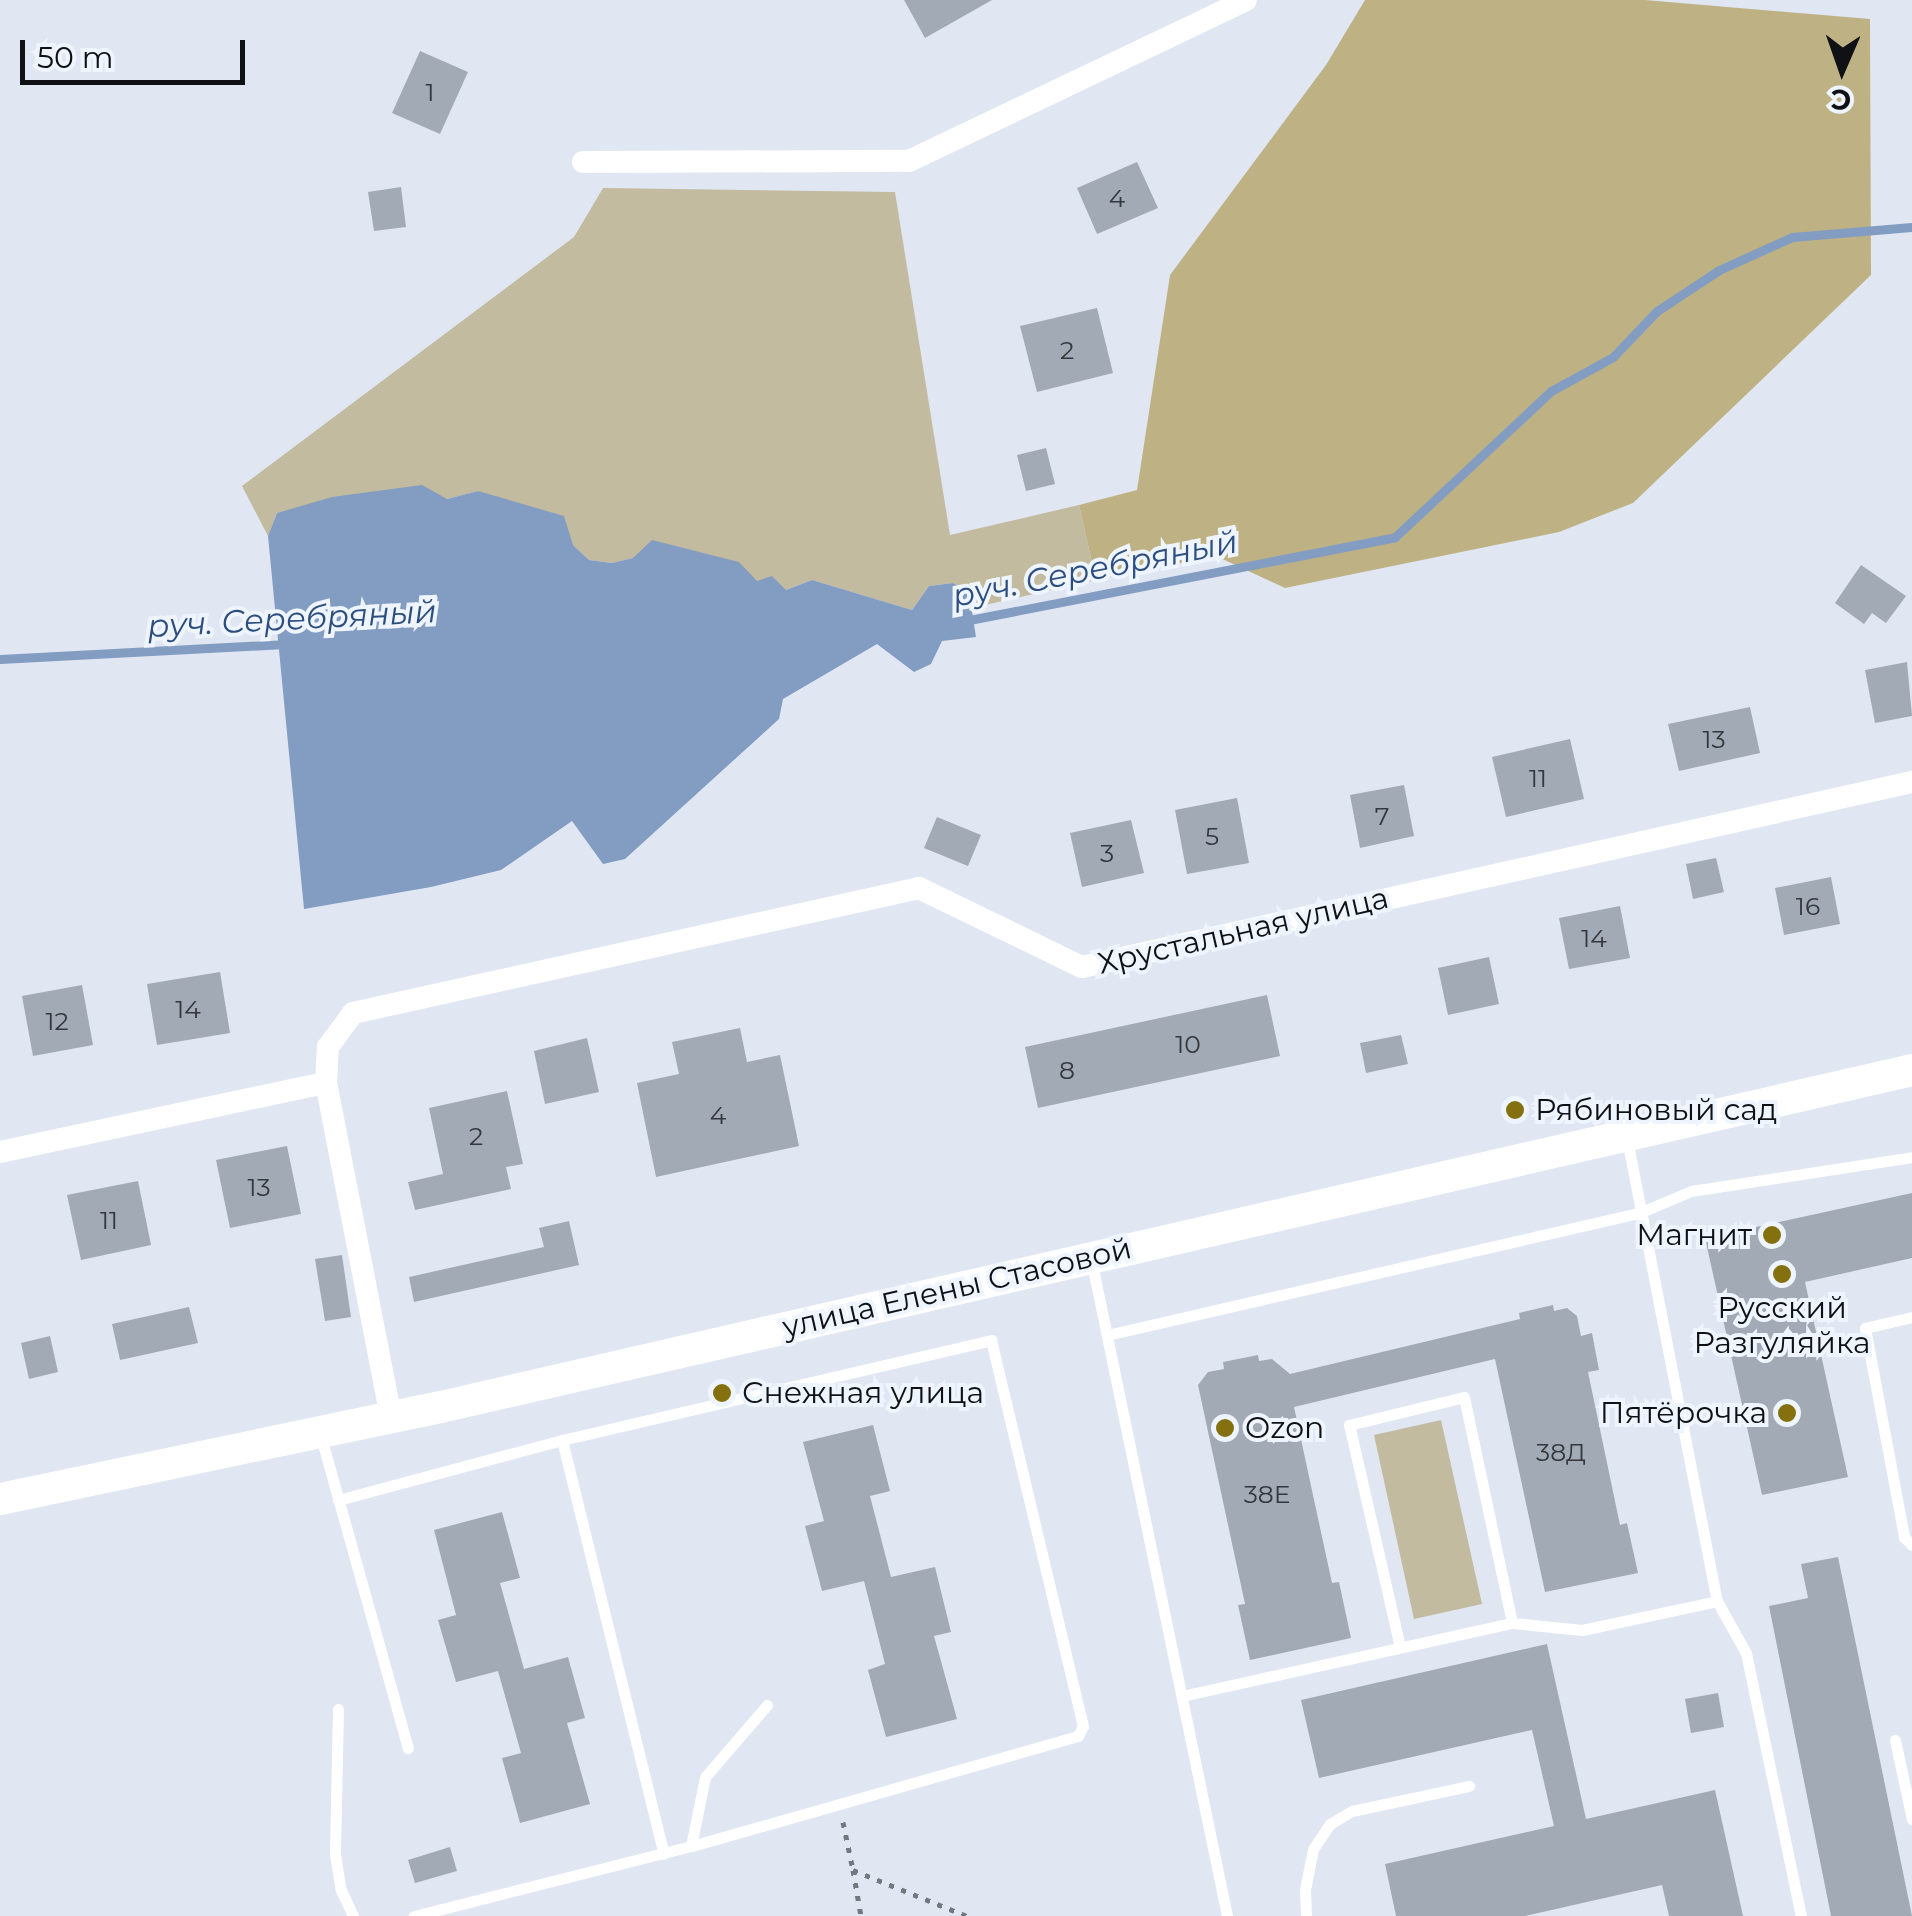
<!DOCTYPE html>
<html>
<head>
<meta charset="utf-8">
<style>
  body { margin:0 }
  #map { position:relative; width:1912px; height:1916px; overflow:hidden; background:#e0e7f3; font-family:Montserrat,sans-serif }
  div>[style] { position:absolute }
  .green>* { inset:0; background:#c3bb9f }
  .forest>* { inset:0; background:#beb284 }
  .water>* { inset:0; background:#839cc2 }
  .stream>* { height:9px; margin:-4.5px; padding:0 4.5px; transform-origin:4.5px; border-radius:4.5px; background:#839cc2 }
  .building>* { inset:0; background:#a2aab5 }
  .path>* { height:5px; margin-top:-2.5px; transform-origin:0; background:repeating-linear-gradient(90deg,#73777f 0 5px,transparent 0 13px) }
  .service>* { height:11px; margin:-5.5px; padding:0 5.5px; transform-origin:5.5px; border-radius:5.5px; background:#fff }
  .minor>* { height:22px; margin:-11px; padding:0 11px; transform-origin:11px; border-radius:11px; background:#fff }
  .secondary>* { height:32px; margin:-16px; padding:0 16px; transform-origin:16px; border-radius:16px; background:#fff }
  .dots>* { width:28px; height:28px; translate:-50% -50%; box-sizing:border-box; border:5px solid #eef5fe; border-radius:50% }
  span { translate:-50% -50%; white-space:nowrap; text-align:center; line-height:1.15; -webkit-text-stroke:8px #eef5fe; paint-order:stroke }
  .number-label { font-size:25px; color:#34373d }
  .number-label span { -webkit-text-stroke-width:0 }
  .street-label { font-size:30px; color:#0f1115 }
  .poi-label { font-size:30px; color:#0f1115 }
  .left { translate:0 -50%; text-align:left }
  .right { translate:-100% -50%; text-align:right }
  .water-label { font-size:32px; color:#2c4d7f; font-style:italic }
  .north { position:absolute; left:1792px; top:20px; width:100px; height:100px; -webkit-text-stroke:8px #eef5fe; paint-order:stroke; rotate:182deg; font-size:28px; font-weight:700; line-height:40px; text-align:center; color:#0f1115 }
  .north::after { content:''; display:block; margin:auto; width:35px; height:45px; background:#0f1115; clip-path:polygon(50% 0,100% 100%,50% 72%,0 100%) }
  .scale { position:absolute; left:20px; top:40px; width:225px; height:45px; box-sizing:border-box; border:5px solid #0f1115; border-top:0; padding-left:12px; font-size:30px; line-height:35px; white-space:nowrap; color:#0f1115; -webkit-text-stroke:8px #eef5fe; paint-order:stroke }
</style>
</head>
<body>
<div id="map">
  <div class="green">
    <i style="clip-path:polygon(603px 188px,895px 192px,950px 535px,1079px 505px,1096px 580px,972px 608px,969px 592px,953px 583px,929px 586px,912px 610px,812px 580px,786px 590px,633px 558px,612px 563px,589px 560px,573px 545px,478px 491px,447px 499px,277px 513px,268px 536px,242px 486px,574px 237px)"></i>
    <i style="clip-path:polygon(1441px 1420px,1482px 1604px,1414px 1619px,1374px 1435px)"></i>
  </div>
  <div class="forest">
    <i style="clip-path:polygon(1365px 0,1645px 0,1870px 19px,1871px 275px,1633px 503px,1559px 532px,1285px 588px,1216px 556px,1096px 580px,1079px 505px,1137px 490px,1170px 275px,1326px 65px)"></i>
  </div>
  <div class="water">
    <i style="clip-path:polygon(422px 485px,447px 499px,478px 491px,564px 516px,573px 545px,589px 560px,612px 563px,633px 558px,652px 540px,739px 562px,757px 581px,772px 576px,786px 590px,812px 580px,912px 610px,929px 586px,953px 583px,969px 592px,976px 637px,942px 641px,931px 664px,914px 672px,877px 644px,783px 699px,779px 719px,625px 859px,603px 864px,572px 821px,501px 870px,431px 887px,304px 909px,268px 536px,277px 513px,332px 497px)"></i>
  </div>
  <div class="stream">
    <i style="left:964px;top:621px;width:439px;rotate:-11deg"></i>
    <i style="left:1395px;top:537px;width:214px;rotate:-43.1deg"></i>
    <i style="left:1551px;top:391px;width:71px;rotate:-28.7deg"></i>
    <i style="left:1613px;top:357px;width:64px;rotate:-46.3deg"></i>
    <i style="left:1657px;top:311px;width:74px;rotate:-33.5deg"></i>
    <i style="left:1719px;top:270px;width:80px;rotate:-24.3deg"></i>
    <i style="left:1792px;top:237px;width:120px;rotate:-4.8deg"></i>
    <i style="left:0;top:659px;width:289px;rotate:-3deg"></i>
  </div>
  <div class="building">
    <i style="clip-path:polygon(904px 0,992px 0,925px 38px)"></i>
    <i style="clip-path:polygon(420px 51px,468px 72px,440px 134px,392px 113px)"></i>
    <i style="clip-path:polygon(1137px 162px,1158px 208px,1097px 234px,1077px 188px)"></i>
    <i style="clip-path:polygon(401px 187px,406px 227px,374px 231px,368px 192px)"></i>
    <i style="clip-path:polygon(1097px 308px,1113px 373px,1037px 392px,1020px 326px)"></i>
    <i style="clip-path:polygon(1046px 448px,1055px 484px,1026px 491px,1017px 455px)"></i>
    <i style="clip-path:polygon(1861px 565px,1906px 596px,1886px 623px,1872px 613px,1864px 624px,1835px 603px)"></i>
    <i style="clip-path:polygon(1907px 662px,1912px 716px,1875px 723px,1865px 670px)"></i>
    <i style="clip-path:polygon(1750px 707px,1760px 753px,1679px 771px,1668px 724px)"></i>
    <i style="clip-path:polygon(1570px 739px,1584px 799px,1506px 817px,1492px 757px)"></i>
    <i style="clip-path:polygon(1404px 785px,1414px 836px,1360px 848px,1350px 795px)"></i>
    <i style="clip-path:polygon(1237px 798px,1249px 863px,1187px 874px,1175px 810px)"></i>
    <i style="clip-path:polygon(937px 817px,981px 835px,968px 866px,924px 848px)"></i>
    <i style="clip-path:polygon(1131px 820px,1144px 873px,1082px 887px,1070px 833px)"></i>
    <i style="clip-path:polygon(1716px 858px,1724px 892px,1693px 899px,1686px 864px)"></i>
    <i style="clip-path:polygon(1831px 877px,1840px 924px,1784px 935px,1775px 888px)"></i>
    <i style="clip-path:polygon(1620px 906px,1630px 958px,1569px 969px,1559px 918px)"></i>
    <i style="clip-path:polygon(1489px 957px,1499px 1004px,1448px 1015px,1438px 968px)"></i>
    <i style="clip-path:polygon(220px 972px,230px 1033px,157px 1045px,147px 984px)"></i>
    <i style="clip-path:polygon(82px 985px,93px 1045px,33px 1056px,22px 996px)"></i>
    <i style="clip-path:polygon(1267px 995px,1280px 1056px,1038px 1108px,1025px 1047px)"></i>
    <i style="clip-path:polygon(740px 1028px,747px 1062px,780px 1055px,799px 1146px,656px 1177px,637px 1083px,679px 1074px,672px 1042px)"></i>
    <i style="clip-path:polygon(1401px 1035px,1408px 1064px,1366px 1073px,1360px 1043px)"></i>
    <i style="clip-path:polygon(587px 1038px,599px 1092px,545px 1104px,534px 1051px)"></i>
    <i style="clip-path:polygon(507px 1091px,523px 1164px,506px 1167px,511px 1189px,415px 1210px,408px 1182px,443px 1174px,429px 1108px)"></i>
    <i style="clip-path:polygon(287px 1146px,301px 1214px,230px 1228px,216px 1160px)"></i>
    <i style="clip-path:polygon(138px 1181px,151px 1245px,81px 1260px,67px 1195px)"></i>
    <i style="clip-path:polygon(1912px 1193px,1912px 1258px,1805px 1282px,1848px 1477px,1762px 1495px,1705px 1238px)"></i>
    <i style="clip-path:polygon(569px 1221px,579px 1265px,414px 1302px,409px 1277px,544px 1247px,539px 1228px)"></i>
    <i style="clip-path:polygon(342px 1255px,351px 1317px,325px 1321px,315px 1259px)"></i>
    <i style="clip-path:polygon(1553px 1305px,1554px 1311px,1567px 1308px,1577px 1316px,1581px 1336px,1592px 1333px,1599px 1370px,1588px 1372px,1620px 1525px,1627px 1523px,1638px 1573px,1545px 1592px,1495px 1359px,1294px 1407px,1332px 1583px,1339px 1582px,1351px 1638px,1250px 1660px,1238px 1605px,1245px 1604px,1198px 1385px,1208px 1372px,1224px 1369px,1223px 1362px,1258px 1355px,1259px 1361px,1272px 1359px,1290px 1374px,1520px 1319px,1519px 1313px)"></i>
    <i style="clip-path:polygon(189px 1307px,198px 1343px,120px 1360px,112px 1324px)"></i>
    <i style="clip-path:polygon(50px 1336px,58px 1372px,29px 1379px,21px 1343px)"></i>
    <i style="clip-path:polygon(873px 1425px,890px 1491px,870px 1496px,891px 1577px,935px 1567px,951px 1632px,934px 1636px,957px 1719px,886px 1737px,868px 1670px,885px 1664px,864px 1581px,822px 1591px,805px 1526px,824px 1521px,803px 1442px)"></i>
    <i style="clip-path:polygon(502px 1512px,520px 1578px,500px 1583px,524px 1669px,568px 1657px,585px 1718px,567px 1723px,590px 1804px,520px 1823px,502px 1758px,521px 1753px,498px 1671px,456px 1682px,438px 1620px,456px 1615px,434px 1530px)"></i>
    <i style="clip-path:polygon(1838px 1557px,1912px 1916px,1831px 1916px,1769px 1606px,1808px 1598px,1801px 1564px)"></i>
    <i style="clip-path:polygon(1547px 1644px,1586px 1819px,1715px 1790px,1743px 1916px,1669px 1916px,1662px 1885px,1525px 1916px,1396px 1916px,1385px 1864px,1554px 1826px,1532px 1730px,1319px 1778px,1301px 1700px)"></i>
    <i style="clip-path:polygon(1718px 1693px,1724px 1727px,1691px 1733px,1685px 1699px)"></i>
    <i style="clip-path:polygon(450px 1847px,457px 1871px,415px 1883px,408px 1860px)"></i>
  </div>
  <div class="path">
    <i style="left:843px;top:1822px;width:49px;rotate:78.2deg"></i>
    <i style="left:853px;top:1870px;width:123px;rotate:22deg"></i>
    <i style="left:853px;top:1870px;width:47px;rotate:80.1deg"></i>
  </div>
  <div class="service">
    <i style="left:1627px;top:1139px;width:471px;rotate:79deg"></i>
    <i style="left:1717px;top:1601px;width:60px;rotate:60.9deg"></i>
    <i style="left:1746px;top:1653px;width:269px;rotate:78.2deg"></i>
    <i style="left:1091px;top:1259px;width:671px;rotate:78.3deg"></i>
    <i style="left:1912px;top:1317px;width:48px;rotate:166.8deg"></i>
    <i style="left:1865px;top:1328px;width:213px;rotate:79.4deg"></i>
    <i style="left:1904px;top:1537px;width:11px;rotate:45deg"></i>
    <i style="left:1107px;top:1335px;width:546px;rotate:-12.92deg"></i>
    <i style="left:1639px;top:1213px;width:56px;rotate:-22.9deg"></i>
    <i style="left:1691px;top:1191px;width:224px;rotate:-8.7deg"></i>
    <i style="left:321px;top:1437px;width:323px;rotate:74.4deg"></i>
    <i style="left:562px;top:1440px;width:426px;rotate:76.2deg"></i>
    <i style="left:338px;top:1500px;width:232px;rotate:-15deg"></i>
    <i style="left:562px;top:1440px;width:441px;rotate:-13.1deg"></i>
    <i style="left:991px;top:1340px;width:397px;rotate:76.6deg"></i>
    <i style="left:1083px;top:1726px;width:11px;rotate:117deg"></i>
    <i style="left:1078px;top:1736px;width:402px;rotate:164.1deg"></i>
    <i style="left:691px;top:1846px;width:286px;rotate:165.8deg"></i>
    <i style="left:1400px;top:1647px;width:228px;rotate:-102.9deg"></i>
    <i style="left:1349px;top:1425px;width:118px;rotate:-13.7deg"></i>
    <i style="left:1464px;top:1397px;width:231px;rotate:78deg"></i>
    <i style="left:1182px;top:1696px;width:338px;rotate:-12.5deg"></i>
    <i style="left:1512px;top:1623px;width:70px;rotate:5.7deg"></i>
    <i style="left:1582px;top:1630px;width:138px;rotate:-12.1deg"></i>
    <i style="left:338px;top:1709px;width:145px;rotate:91.2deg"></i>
    <i style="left:335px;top:1854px;width:36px;rotate:81deg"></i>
    <i style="left:341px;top:1890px;width:29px;rotate:65deg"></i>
    <i style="left:1895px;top:1740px;width:81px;rotate:77.9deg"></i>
    <i style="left:691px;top:1846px;width:70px;rotate:-78.5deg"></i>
    <i style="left:705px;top:1777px;width:95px;rotate:-49.3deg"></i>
    <i style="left:1306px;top:1916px;width:26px;rotate:-92deg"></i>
    <i style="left:1305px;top:1890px;width:42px;rotate:-79deg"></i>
    <i style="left:1313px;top:1849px;width:30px;rotate:-56deg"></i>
    <i style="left:1330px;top:1824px;width:26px;rotate:-31deg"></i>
    <i style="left:1352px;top:1811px;width:120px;rotate:-12.1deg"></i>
  </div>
  <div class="minor">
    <i style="left:583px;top:162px;width:326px;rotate:-0.2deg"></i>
    <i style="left:909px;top:161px;width:373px;rotate:-25.5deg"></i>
    <i style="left:0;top:1152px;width:333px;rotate:-12deg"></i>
    <i style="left:391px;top:1417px;width:340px;rotate:-101deg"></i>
    <i style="left:326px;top:1083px;width:36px;rotate:-87deg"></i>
    <i style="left:328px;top:1047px;width:42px;rotate:-53.7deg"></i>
    <i style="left:353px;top:1013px;width:580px;rotate:-12.45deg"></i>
    <i style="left:919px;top:888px;width:181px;rotate:25.9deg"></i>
    <i style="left:1082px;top:967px;width:850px;rotate:-12.57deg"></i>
  </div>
  <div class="secondary">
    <i style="left:0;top:1499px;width:450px;rotate:-11.8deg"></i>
    <i style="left:441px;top:1407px;width:1509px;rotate:-12.9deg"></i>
  </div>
  <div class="dots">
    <i style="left:1515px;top:1110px;background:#85700f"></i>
    <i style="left:1772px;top:1235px;background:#85700f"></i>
    <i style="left:1782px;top:1274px;background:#85700f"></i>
    <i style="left:722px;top:1393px;background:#85700f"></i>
    <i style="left:1787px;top:1413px;background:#85700f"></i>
    <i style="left:1225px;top:1428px;background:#85700f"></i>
  </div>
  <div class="number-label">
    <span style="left:430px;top:92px">1</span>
    <span style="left:1117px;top:198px">4</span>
    <span style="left:1067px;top:350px">2</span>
    <span style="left:1714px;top:739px">13</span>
    <span style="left:1538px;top:778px">11</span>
    <span style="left:1382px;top:816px">7</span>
    <span style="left:1212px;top:836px">5</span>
    <span style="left:1107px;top:853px">3</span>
    <span style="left:1808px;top:906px">16</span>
    <span style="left:1594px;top:938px">14</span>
    <span style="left:188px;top:1009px">14</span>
    <span style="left:57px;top:1021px">12</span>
    <span style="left:1188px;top:1044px">10</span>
    <span style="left:1067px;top:1070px">8</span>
    <span style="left:718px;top:1115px">4</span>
    <span style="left:476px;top:1136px">2</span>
    <span style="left:259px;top:1187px">13</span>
    <span style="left:109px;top:1220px">11</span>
    <span style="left:1561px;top:1452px">38Д</span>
    <span style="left:1267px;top:1494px">38Е</span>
  </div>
  <div class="street-label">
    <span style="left:1243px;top:931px;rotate:-13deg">Хрустальная улица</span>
    <span style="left:957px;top:1288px;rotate:-13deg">улица Елены Стасовой</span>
  </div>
  <div class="poi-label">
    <span class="left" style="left:1535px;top:1110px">Рябиновый сад</span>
    <span class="right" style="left:1752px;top:1235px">Магнит</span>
    <span style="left:1782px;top:1325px">Русский<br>Разгуляйка</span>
    <span class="left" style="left:742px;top:1393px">Снежная улица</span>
    <span class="right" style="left:1767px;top:1413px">Пятёрочка</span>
    <span class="left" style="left:1245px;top:1428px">Ozon</span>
  </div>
  <div class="water-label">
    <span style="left:1095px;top:569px;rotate:-11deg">руч. Серебряный</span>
    <span style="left:292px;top:619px;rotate:-3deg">руч. Серебряный</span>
  </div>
  <div class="north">С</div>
  <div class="scale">50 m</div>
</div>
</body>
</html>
